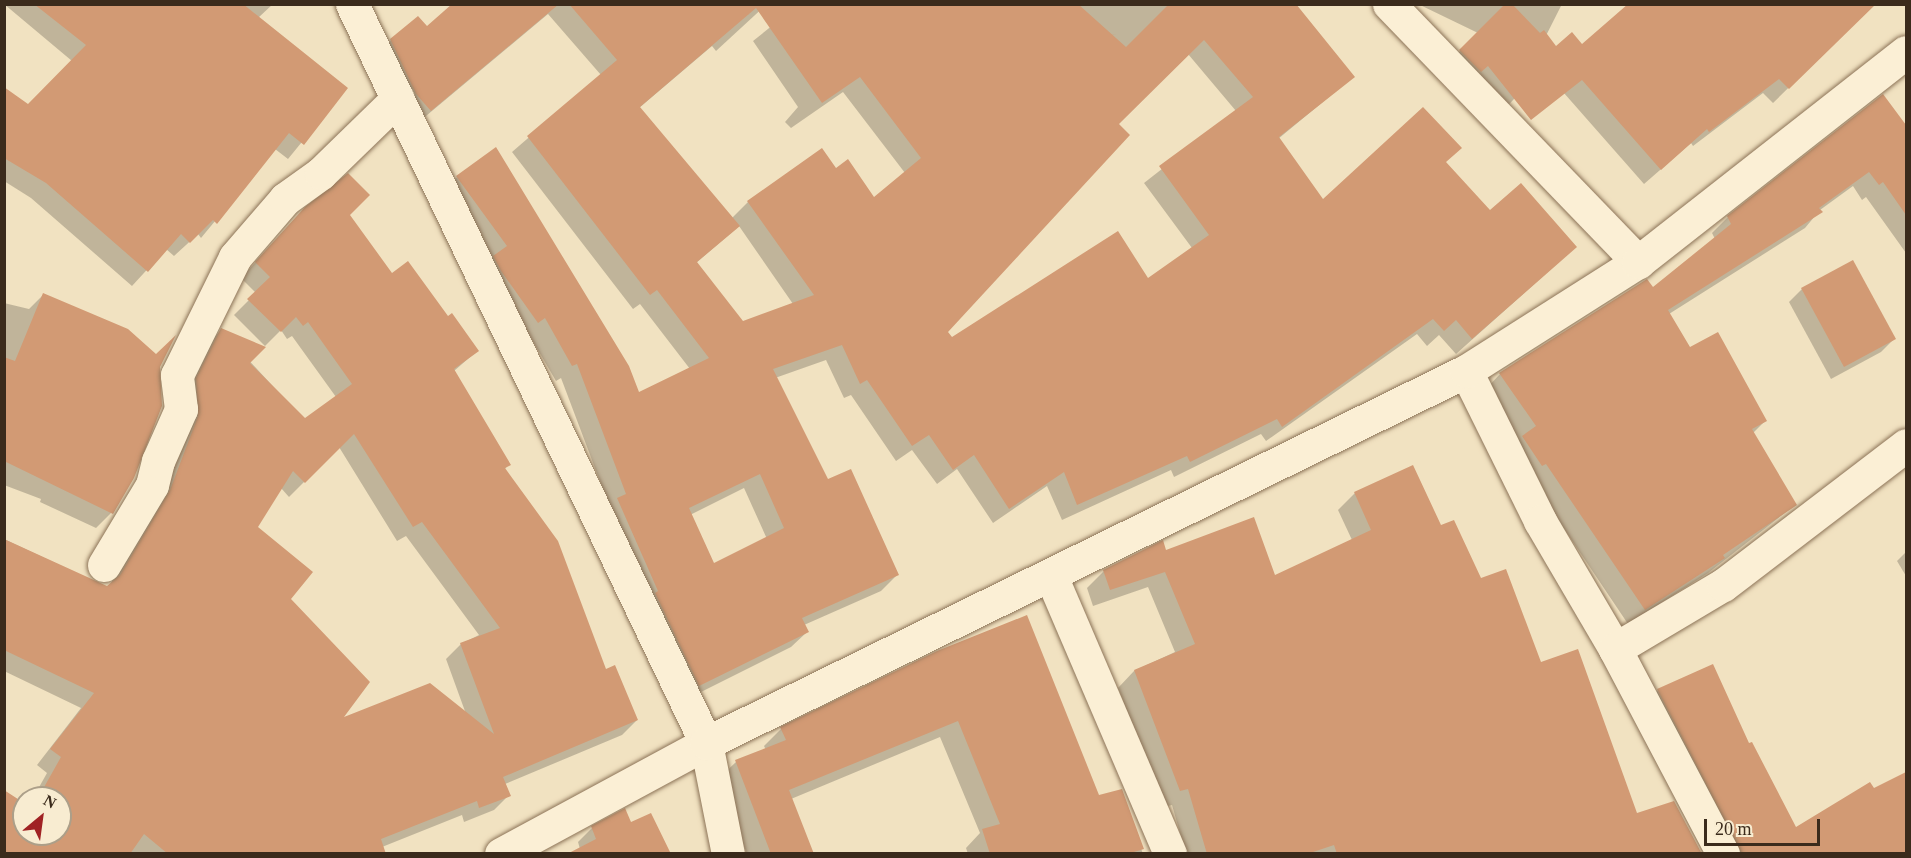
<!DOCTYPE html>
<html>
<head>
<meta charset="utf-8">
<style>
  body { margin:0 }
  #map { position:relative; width:1911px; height:858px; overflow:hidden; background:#f1e2c1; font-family:"Times New Roman",serif }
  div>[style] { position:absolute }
  .shadow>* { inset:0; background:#0003 }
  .building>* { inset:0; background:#d29a74 }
  .roads { filter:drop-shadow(0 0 2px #8c7357) drop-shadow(0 0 2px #8c7357) }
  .street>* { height:33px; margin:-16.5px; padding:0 16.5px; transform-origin:16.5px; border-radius:16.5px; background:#fbefd5 }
  .secondary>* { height:33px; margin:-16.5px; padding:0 16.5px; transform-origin:16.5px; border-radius:16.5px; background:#fbefd5 }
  span { translate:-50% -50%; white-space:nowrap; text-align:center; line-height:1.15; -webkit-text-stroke:4.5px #f8ecd1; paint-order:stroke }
  .frame { position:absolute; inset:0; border:6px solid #3b2b1c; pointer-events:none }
  .north { position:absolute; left:12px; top:786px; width:60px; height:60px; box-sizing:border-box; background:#f8ecd1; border:2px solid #ac9f89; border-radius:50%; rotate:29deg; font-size:16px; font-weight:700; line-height:24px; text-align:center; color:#3b2b1c }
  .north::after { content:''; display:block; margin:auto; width:21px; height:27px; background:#a02224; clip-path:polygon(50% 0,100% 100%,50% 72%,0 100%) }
  .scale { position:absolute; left:1704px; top:819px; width:116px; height:27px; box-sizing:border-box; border:3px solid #3b2b1c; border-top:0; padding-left:8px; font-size:18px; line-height:21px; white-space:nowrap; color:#3b2b1c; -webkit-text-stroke:4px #f8ecd1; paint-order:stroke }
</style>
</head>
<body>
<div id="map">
  <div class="shadow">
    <i style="clip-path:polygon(4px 4px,273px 4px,258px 18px,346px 88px,288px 159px,275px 149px,201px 238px,198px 234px,174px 256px,166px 249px,132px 286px,31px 198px,4px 181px,4px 89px,28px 106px,72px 61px)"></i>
    <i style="clip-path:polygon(evenodd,455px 4px,767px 4px,716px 51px,712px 46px,639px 108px,732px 218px,748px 202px,835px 170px,874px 199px,905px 173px,843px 92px,791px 128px,785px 122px,798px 107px,753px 41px,799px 4px,1295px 4px,1353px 77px,1278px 139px,1323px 202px,1445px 163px,1489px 212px,1559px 262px,1456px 354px,1439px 335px,1427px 346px,1417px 334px,1266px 441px,1261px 434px,1174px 477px,1171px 470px,1062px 520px,1047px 486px,993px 523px,957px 469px,937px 484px,912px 450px,896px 461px,851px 395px,844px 398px,826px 360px,775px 378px,827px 481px,897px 575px,881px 591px,804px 625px,807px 632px,791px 647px,683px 701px,561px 378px,556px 381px,528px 333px,521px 338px,441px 193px,457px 177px,638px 395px,690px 369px,640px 304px,633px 309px,512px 152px,601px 75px,548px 14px,414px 126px,375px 56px,391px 40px,426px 28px,455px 4px,1188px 54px,1236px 111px,1144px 183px,1192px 248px,1148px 280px,951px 339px,946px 332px,1116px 124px,1188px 54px,455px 4px,739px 226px,793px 304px,742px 323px,696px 263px,739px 226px,455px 4px,744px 488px,767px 539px,714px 565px,690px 515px,744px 488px)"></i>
    <i style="clip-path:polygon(1418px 4px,1562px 4px,1514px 99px,1498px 116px,1443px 68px,1478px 33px)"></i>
    <i style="clip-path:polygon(1874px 4px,1773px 103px,1763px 93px,1693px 146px,1691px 143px,1644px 184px,1549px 76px)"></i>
    <i style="clip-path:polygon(1883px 96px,1906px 128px,1906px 253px,1866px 197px,1862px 200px,1853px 186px,1820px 210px,1805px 228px,1669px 314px,1689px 349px,1765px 421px,1753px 433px,1795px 505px,1708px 573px,1628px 624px,1530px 478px,1507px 453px,1519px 441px,1485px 390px,1500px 374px,1652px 290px,1715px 239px,1712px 233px,1728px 217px)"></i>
    <i style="clip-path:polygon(evenodd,348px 215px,391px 275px,447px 318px,477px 351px,454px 371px,509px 464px,504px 470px,605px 671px,637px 720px,622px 735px,505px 784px,509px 795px,494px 810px,464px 822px,462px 815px,382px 847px,382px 854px,4px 854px,24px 805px,24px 834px,60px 834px,60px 798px,33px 798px,47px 773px,37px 765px,81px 708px,4px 671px,4px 539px,108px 588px,154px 511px,182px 394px,207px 345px,221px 330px,304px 420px,336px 397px,292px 336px,287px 339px,281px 330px,265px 346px,234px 315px,256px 293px,241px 278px,291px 224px,348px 215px,339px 447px,397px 541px,406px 536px,479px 635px,461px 644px,446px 659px,466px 714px,339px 720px,256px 527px,281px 488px,289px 497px,339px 447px)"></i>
    <i style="clip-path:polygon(1802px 289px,1894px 339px,1881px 352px,1831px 379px,1789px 302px)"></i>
    <i style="clip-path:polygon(44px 294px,158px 367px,133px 477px,111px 513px,96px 528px,40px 502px,41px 499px,4px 485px,4px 303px,29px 309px)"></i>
    <i style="clip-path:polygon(1355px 493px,1440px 527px,1541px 664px,1636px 815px,1700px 854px,1186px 854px,1172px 805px,1164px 807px,1118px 688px,1134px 671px,1175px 652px,1148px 587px,1093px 606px,1087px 588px,1104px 571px,1165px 552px,1274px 577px,1352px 540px,1338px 510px)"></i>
    <i style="clip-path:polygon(1906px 552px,1906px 576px,1897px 561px)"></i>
    <i style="clip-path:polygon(937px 652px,1098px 797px,1121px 791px,1143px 854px,968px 854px,966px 848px,980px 833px,940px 737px,791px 799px,813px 854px,747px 854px,718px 779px,736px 762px,766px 750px,764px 746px,781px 729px)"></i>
    <i style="clip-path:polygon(1658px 690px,1748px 745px,1795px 829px,1906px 774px,1906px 854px,1721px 854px,1643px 705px)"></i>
    <i style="clip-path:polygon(630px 824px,580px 849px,578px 842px,592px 828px)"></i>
  </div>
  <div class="building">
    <i style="clip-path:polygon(34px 4px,243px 4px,348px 88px,304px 145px,289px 133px,217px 224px,213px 220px,190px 243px,181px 234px,148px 272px,46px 183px,4px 158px,4px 87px,28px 104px,86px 45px)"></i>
    <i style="clip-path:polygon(452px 4px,559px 4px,431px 111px,416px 94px,390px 39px,418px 16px,427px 26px)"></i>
    <i style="clip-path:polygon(evenodd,569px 4px,1078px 4px,1126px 47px,1169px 4px,1296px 4px,1355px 77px,1279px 137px,1323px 199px,1423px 107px,1462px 148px,1446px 162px,1490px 210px,1521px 183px,1577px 247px,1472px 339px,1456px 320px,1444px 331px,1433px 319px,1282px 427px,1277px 419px,1190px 462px,1187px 456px,1077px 505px,1064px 472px,1009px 509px,974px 455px,953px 470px,929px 435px,912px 446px,867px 380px,860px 384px,842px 345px,773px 369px,828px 479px,851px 469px,899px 575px,802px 618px,809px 632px,699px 686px,655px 593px,658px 591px,617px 498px,626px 494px,577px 364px,572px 366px,545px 318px,538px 323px,501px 271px,493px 256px,507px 246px,456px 176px,496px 147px,629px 366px,639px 392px,709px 358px,657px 290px,650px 295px,527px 136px,617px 60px,569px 4px,756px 8px,822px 103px,860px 77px,921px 158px,874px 197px,848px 159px,836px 168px,822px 148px,747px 201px,814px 295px,743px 321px,697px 262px,740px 226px,640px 107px,756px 8px,569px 4px,1204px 40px,1253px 97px,1159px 166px,1209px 235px,1148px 278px,1118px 231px,952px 337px,948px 332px,1130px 135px,1119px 124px,1204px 40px,569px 4px,760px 474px,784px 528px,714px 563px,689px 508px,760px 474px)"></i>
    <i style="clip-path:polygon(1505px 4px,1512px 4px,1540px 33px,1544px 30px,1556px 46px,1572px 32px,1582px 44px,1628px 4px,1876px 4px,1789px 89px,1779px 79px,1709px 132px,1707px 129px,1661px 170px,1582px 80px,1531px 120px,1488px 66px,1481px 72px,1459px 50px)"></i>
    <i style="clip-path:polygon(1883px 94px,1906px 125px,1906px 215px,1883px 182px,1879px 185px,1869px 172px,1819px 208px,1823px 212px,1668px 310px,1690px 347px,1718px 332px,1767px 421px,1752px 429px,1797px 505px,1723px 555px,1725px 558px,1645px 610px,1546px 464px,1542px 466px,1522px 436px,1536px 426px,1499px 373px,1647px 279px,1653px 287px,1731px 224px,1727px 216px)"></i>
    <i style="clip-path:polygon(evenodd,348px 173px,370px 195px,350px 215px,392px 273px,408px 261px,448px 316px,452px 313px,479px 351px,454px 369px,511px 465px,505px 468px,558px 541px,606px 669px,615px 665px,638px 720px,503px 777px,511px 796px,479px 808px,477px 801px,381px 839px,386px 854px,168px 854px,144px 834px,130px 854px,4px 854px,4px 790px,24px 803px,24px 834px,60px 834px,60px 798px,38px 798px,61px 757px,50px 749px,94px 693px,4px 650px,4px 539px,107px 586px,120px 575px,170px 490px,198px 416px,196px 378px,221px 328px,266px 347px,250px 363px,305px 418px,352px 384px,308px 322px,303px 326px,296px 317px,281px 332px,247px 299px,270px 277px,255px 262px,305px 207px,348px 173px,354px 434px,413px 527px,422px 522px,500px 628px,460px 643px,494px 734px,430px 683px,344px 717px,370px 682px,291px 599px,313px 572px,258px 527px,293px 471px,305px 483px,354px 434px)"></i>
    <i style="clip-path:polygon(1853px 260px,1896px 339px,1844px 367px,1801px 288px)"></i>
    <i style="clip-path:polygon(43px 293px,128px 329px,156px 354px,176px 335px,160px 367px,162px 406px,134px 478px,113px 514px,4px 461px,4px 357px,15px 361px)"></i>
    <i style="clip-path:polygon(1413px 465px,1441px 525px,1454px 520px,1481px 578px,1506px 569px,1541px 662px,1578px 649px,1637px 813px,1674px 801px,1702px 854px,1337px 854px,1334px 845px,1307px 854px,1207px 854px,1188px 789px,1180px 791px,1134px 670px,1195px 644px,1165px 572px,1110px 590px,1103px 570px,1163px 540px,1166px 550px,1254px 517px,1275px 575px,1371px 530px,1354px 492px)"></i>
    <i style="clip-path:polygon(1027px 615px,1099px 795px,1122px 789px,1144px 849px,1127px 854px,990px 854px,982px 829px,1000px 824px,958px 721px,789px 790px,814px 854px,771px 854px,735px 760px,786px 740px,780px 727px,937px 651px)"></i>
    <i style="clip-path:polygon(1713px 664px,1749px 743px,1752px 742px,1796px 827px,1870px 782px,1874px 788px,1906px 772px,1906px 854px,1742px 854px,1657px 689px)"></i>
    <i style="clip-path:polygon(625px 808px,631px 822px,651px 813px,671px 854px,567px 854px,596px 839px,591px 826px)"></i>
  </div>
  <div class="roads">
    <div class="street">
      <i style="left:1389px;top:4px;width:359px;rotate:46deg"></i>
      <i style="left:1466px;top:371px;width:167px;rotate:63.7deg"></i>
      <i style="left:1540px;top:521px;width:148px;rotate:59.6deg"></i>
      <i style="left:1615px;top:649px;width:232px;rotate:62.2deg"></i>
      <i style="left:104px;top:565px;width:93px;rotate:-59deg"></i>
      <i style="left:152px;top:485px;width:25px;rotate:-76deg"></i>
      <i style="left:158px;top:461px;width:57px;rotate:-66.1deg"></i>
      <i style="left:181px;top:409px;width:34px;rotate:-97deg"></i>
      <i style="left:177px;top:375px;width:131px;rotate:-63.8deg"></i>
      <i style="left:235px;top:257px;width:77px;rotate:-49.2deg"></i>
      <i style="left:285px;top:199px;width:44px;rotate:-35.8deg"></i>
      <i style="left:321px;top:173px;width:107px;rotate:-44.2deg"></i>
      <i style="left:1051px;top:576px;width:302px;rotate:66.8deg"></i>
      <i style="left:1615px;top:649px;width:126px;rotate:-30.7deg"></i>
      <i style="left:1723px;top:585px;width:230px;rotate:-37.4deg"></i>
    </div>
    <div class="secondary">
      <i style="left:352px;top:4px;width:819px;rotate:64.4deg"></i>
      <i style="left:706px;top:743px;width:113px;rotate:78.8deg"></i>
      <i style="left:501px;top:854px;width:233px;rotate:-28.4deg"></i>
      <i style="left:706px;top:743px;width:846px;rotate:-26.08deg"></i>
      <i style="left:1466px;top:371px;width:204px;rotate:-32.4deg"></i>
      <i style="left:1638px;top:262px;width:340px;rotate:-38.1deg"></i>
    </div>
  </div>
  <div class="frame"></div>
  <div class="north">N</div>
  <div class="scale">20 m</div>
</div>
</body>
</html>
